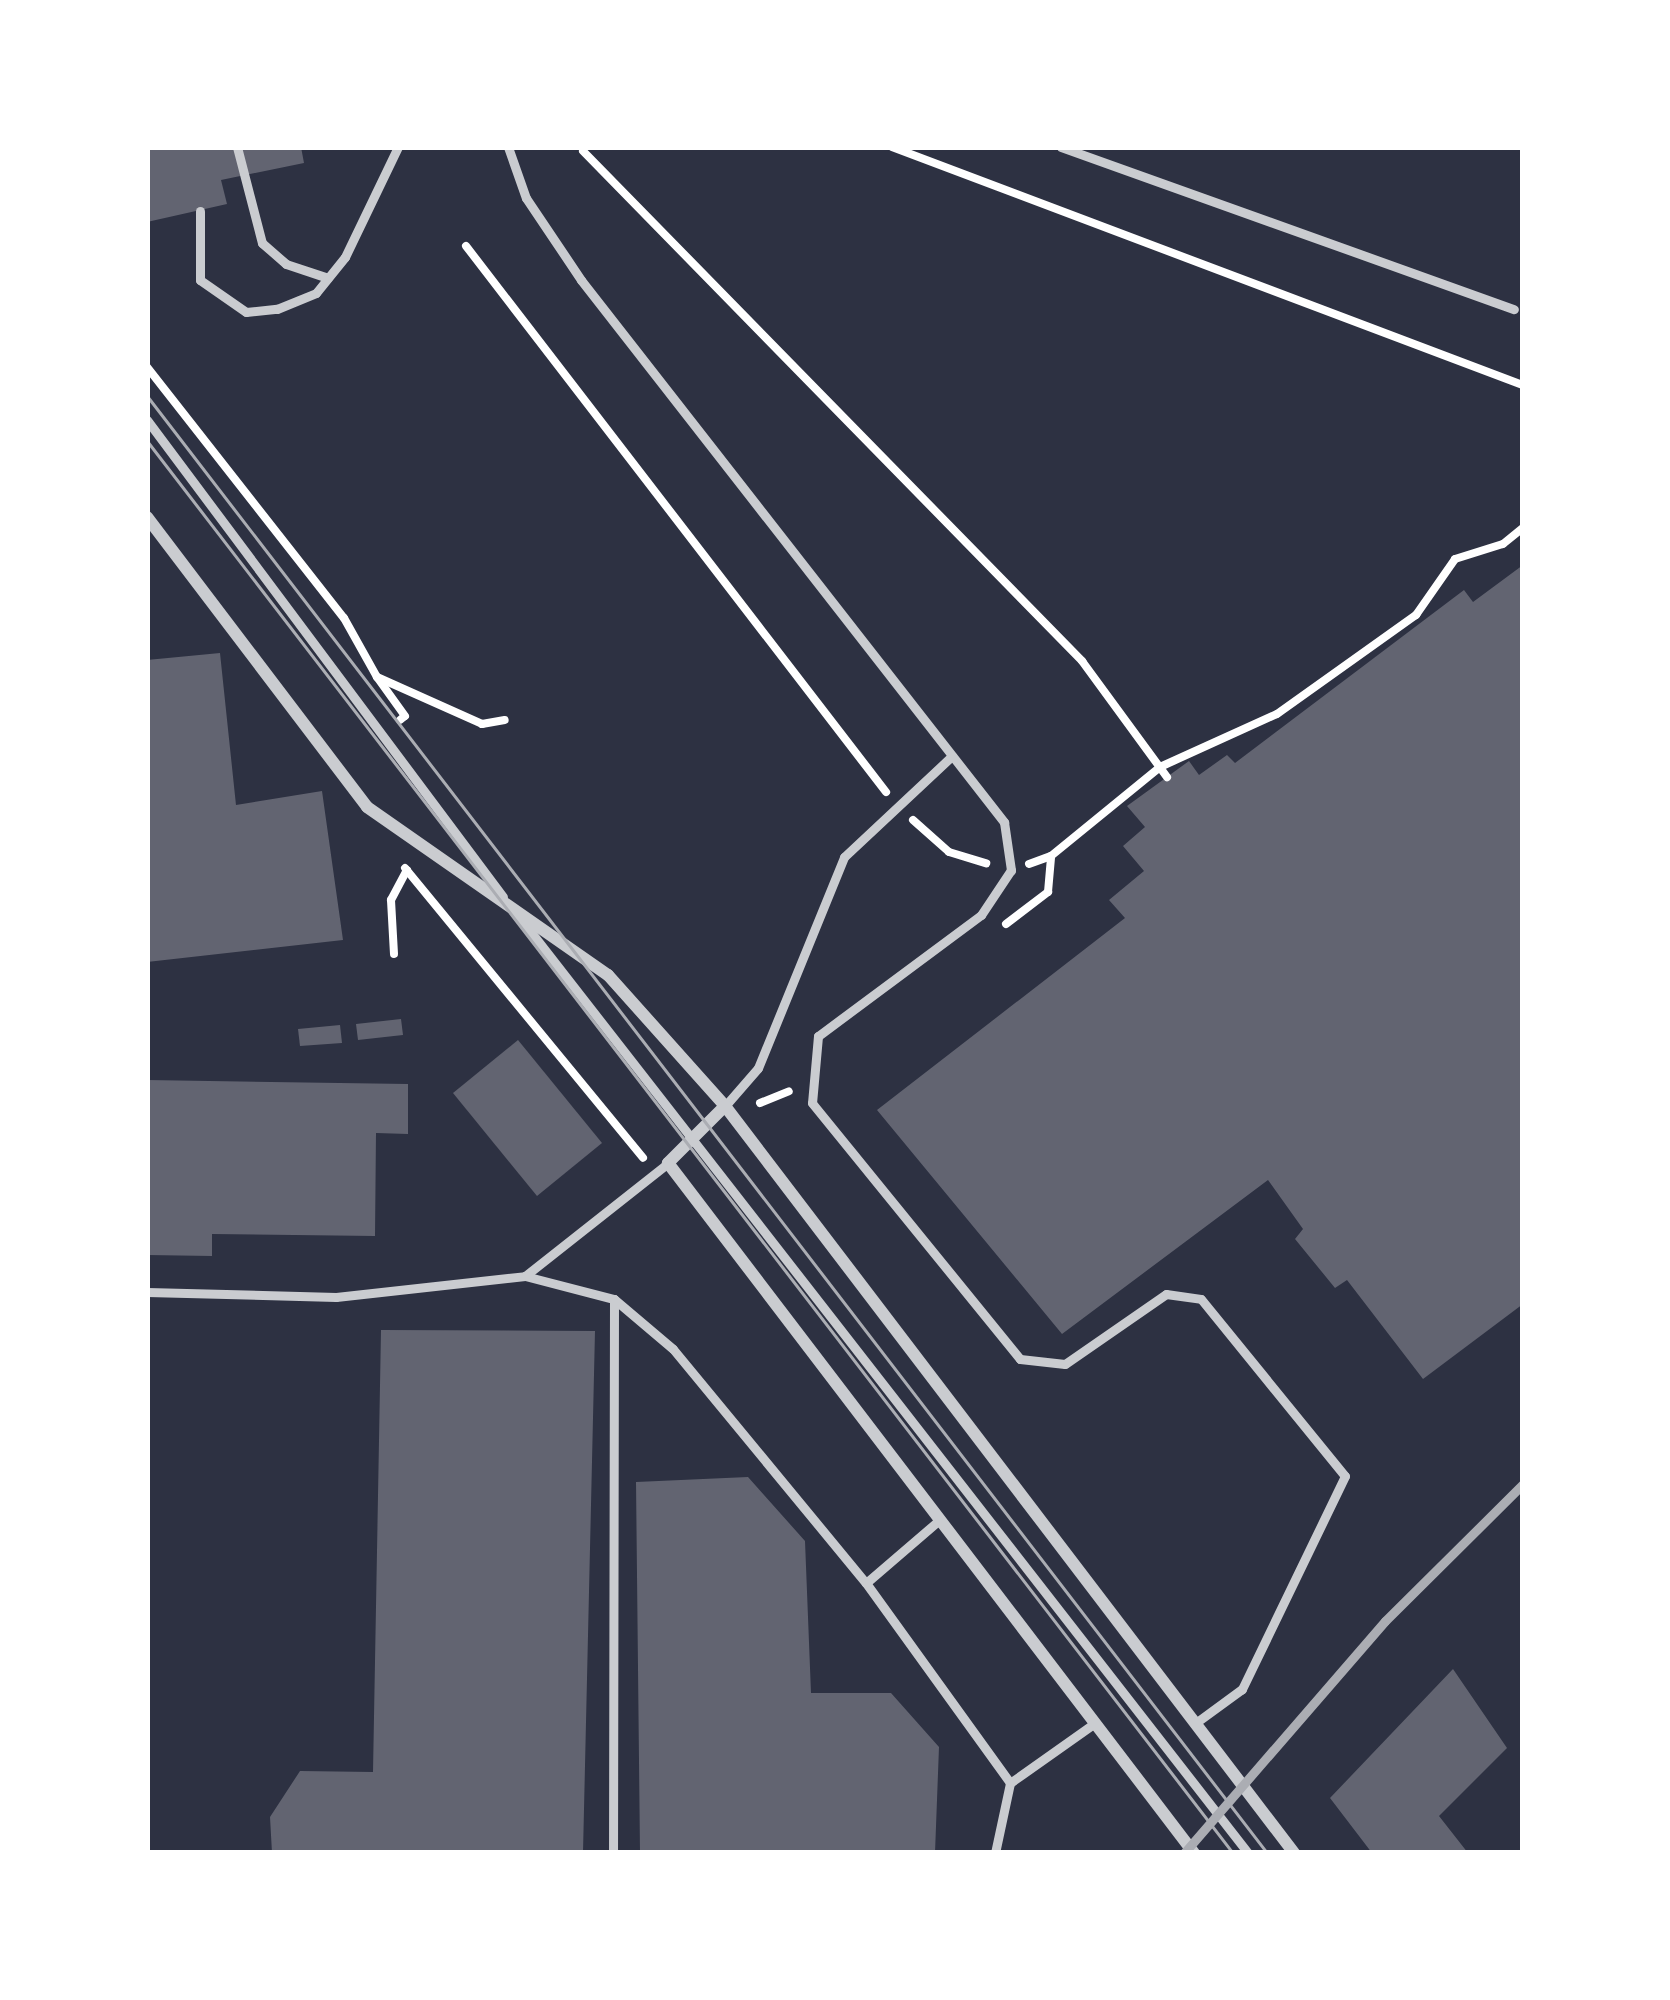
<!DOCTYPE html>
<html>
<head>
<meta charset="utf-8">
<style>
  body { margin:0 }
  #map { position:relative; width:1670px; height:2000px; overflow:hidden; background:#2d3142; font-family:"Work Sans",sans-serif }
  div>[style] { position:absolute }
  .building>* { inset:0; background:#626471 }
  .path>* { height:8px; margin:-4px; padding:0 4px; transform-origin:4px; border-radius:4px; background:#fff }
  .service>* { height:9px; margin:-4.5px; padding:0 4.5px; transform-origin:4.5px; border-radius:4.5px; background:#caccd0 }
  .minor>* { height:12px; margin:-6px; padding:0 6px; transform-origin:6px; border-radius:6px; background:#caccd0 }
  .tram>* { height:3px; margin:-1.5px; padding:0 1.5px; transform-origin:1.5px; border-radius:1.5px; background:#abadb3 }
  .rail>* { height:9px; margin:-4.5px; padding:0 4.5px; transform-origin:4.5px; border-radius:4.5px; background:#abadb3 }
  span { translate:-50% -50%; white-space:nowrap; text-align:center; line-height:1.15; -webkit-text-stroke:9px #fff; paint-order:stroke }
  .frame { position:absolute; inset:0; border:150px solid #fff; pointer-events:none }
</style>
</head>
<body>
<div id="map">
  <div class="building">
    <i style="clip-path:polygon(147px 147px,301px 147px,304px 163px,221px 180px,227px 204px,147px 222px)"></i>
    <i style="clip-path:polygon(1523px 565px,1523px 1304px,1423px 1379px,1347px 1280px,1335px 1288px,1295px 1239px,1303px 1229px,1268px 1180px,1062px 1334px,877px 1110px,1125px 918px,1109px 900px,1144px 871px,1123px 846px,1145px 827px,1127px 806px,1189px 761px,1199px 775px,1227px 755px,1235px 763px,1464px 590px,1473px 602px)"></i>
    <i style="clip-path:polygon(220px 653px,236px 805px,322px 791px,343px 940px,147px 962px,147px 660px)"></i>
    <i style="clip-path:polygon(401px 1019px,403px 1035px,358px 1040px,356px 1024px)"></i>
    <i style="clip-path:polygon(340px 1025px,342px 1043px,300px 1046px,298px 1029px)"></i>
    <i style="clip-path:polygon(518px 1040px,602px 1143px,537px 1196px,453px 1093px)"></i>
    <i style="clip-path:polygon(147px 1080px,408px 1084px,408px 1134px,376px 1133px,375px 1236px,212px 1234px,212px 1256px,147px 1255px)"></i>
    <i style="clip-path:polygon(381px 1330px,595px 1331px,583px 1853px,272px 1853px,270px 1817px,300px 1771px,373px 1772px)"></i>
    <i style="clip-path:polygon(748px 1477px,805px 1541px,811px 1693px,891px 1693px,939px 1747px,935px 1853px,640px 1853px,636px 1482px)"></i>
    <i style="clip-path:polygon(1453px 1669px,1507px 1748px,1439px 1816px,1468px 1853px,1372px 1853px,1330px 1798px)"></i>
  </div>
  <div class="path">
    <i style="left:892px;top:147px;width:674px;rotate:20.67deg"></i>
    <i style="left:583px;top:151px;width:714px;rotate:45.62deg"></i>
    <i style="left:1082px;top:661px;width:144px;rotate:53.8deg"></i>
    <i style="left:466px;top:246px;width:689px;rotate:52.43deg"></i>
    <i style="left:147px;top:367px;width:319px;rotate:51.9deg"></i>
    <i style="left:344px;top:618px;width:68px;rotate:60.8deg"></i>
    <i style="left:400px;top:720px;width:6px;rotate:-39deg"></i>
    <i style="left:405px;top:716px;width:48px;rotate:-125.7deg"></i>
    <i style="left:377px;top:677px;width:115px;rotate:24.1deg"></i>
    <i style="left:482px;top:724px;width:23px;rotate:-10deg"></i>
    <i style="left:913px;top:820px;width:48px;rotate:41.6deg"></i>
    <i style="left:949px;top:852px;width:39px;rotate:17deg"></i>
    <i style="left:1029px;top:864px;width:23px;rotate:-20deg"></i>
    <i style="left:1051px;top:856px;width:141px;rotate:-39.2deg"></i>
    <i style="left:1160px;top:767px;width:128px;rotate:-24.4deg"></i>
    <i style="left:1277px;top:714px;width:171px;rotate:-35.5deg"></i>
    <i style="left:1416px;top:615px;width:68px;rotate:-55.1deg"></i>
    <i style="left:1455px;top:559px;width:50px;rotate:-17.4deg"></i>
    <i style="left:1503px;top:544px;width:26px;rotate:-39deg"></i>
    <i style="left:405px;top:868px;width:375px;rotate:50.6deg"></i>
    <i style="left:1006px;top:924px;width:53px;rotate:-37.3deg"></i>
    <i style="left:1048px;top:892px;width:36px;rotate:-85deg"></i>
    <i style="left:394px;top:954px;width:54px;rotate:-93.2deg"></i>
    <i style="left:391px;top:900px;width:34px;rotate:-62deg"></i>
    <i style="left:760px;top:1103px;width:31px;rotate:-22deg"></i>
  </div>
  <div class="service">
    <i style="left:237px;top:147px;width:99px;rotate:75.4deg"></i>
    <i style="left:262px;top:243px;width:32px;rotate:41deg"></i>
    <i style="left:286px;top:264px;width:44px;rotate:18.4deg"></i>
    <i style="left:508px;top:147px;width:54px;rotate:70.6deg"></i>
    <i style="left:526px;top:198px;width:99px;rotate:56.1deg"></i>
    <i style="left:581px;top:280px;width:688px;rotate:52.03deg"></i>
    <i style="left:1004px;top:822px;width:49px;rotate:81.7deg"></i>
    <i style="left:1011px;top:870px;width:54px;rotate:123.7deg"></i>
    <i style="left:981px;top:915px;width:203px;rotate:143.4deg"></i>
    <i style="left:818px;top:1036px;width:67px;rotate:95.1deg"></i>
    <i style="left:812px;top:1103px;width:330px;rotate:50.9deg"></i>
    <i style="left:1020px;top:1359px;width:45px;rotate:6.3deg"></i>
    <i style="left:1065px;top:1364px;width:123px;rotate:-34.7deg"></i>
    <i style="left:1166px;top:1294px;width:35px;rotate:8deg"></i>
    <i style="left:1201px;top:1299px;width:228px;rotate:50.9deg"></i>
    <i style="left:1345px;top:1476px;width:237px;rotate:115.8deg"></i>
    <i style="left:1242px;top:1689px;width:59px;rotate:143.9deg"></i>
    <i style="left:1061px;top:147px;width:481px;rotate:19.7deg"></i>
    <i style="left:200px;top:211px;width:69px;rotate:90deg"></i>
    <i style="left:200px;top:280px;width:56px;rotate:34.8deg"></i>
    <i style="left:246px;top:312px;width:31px;rotate:-6deg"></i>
    <i style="left:277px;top:309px;width:42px;rotate:-22.3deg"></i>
    <i style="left:316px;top:293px;width:46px;rotate:-51.1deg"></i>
    <i style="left:345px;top:257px;width:122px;rotate:-64.3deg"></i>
    <i style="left:147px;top:420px;width:595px;rotate:53.26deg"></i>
    <i style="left:517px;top:914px;width:1190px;rotate:52.1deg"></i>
    <i style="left:725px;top:1106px;width:50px;rotate:-49deg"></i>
    <i style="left:758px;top:1068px;width:228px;rotate:-67.8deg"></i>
    <i style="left:844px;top:857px;width:148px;rotate:-43.1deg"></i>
    <i style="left:525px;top:1276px;width:182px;rotate:-38.3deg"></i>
    <i style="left:147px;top:1292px;width:189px;rotate:1.5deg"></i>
    <i style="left:336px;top:1297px;width:190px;rotate:-6.3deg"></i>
    <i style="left:525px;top:1276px;width:92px;rotate:14.5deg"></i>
    <i style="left:614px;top:1299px;width:554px;rotate:90.1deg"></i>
    <i style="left:614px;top:1299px;width:77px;rotate:40.3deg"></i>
    <i style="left:673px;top:1349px;width:303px;rotate:50.5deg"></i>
    <i style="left:866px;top:1583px;width:246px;rotate:54.2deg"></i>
    <i style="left:866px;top:1583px;width:95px;rotate:-40.7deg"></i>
    <i style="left:995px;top:1853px;width:72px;rotate:-77.9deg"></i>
    <i style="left:1010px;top:1783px;width:100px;rotate:-35.3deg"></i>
  </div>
  <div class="minor">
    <i style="left:147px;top:517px;width:364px;rotate:52.8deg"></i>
    <i style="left:367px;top:807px;width:294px;rotate:34.9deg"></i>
    <i style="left:608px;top:975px;width:176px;rotate:48.2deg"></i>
    <i style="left:725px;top:1106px;width:939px;rotate:52.7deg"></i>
    <i style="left:725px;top:1106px;width:81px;rotate:135deg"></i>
    <i style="left:668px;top:1163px;width:868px;rotate:52.68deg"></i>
  </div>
  <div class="tram">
    <i style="left:147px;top:396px;width:1838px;rotate:52.45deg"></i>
    <i style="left:147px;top:441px;width:1781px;rotate:52.44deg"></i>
  </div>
  <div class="rail">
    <i style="left:1184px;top:1853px;width:307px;rotate:-49.1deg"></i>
    <i style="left:1385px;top:1621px;width:194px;rotate:-44.8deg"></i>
  </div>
  <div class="frame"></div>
</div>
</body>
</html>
